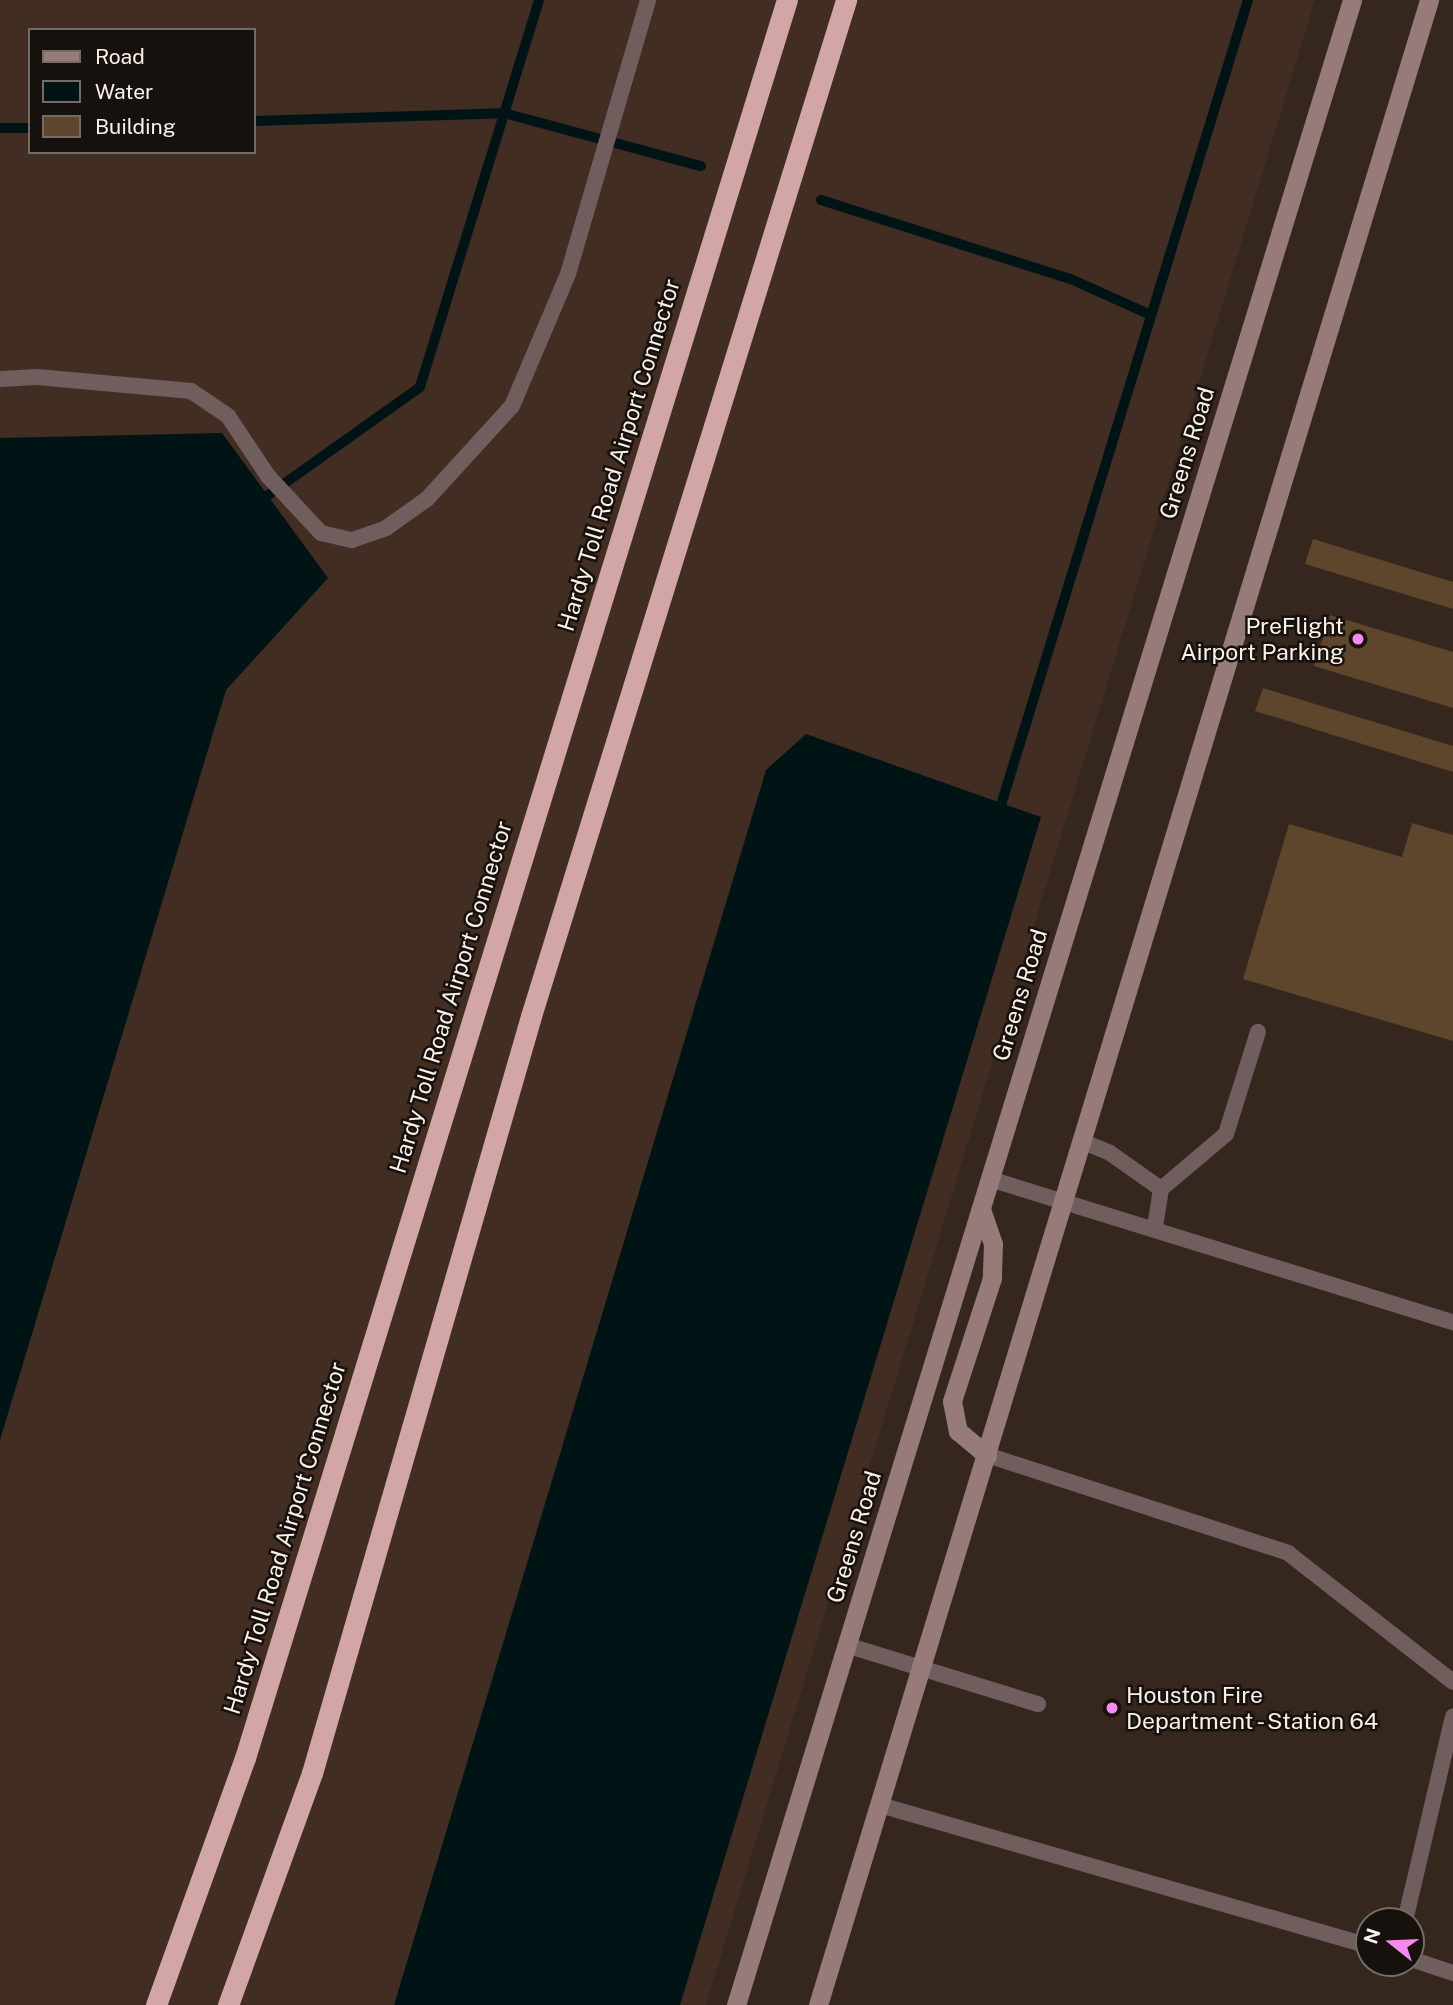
<!DOCTYPE html>
<html>
<head>
<meta charset="utf-8">
<style>
  body { margin:0 }
  #map { position:relative; width:1453px; height:2005px; overflow:hidden; background:#35261e; font-family:"Public Sans",sans-serif }
  div>[style] { position:absolute }
  .built>* { inset:0; background:#412d21 }
  .water>* { inset:0; background:#001416 }
  .stream>* { height:10px; margin:-5px; padding:0 5px; transform-origin:5px; border-radius:5px; background:#001416 }
  .building>* { inset:0; background:#5d462b }
  .service>* { height:16px; margin:-8px; padding:0 8px; transform-origin:8px; border-radius:8px; background:#705e5e }
  .secondary>* { height:19px; margin:-9.5px; padding:0 9.5px; transform-origin:9.5px; border-radius:9.5px; background:#977b7b }
  .motorway>* { height:21px; margin:-10.5px; padding:0 10.5px; transform-origin:10.5px; border-radius:10.5px; background:#d1a6a5 }
  .dots>* { width:19px; height:19px; translate:-50% -50%; box-sizing:border-box; border:4px solid #17110d; border-radius:50% }
  span { translate:-50% -50%; white-space:nowrap; text-align:center; line-height:1.15; -webkit-text-stroke:5px #17110d; paint-order:stroke }
  .street-label { font-size:23px; color:#fbf1eb }
  .poi-label { font-size:23px; color:#fbf1eb }
  .right { translate:-100% -50%; text-align:right }
  .left { translate:0 -50%; text-align:left }
  .legend { position:absolute; left:28px; top:28px; width:228px; height:126px; box-sizing:border-box; background:#17110d; border:2px solid #726b66; margin:0; padding:9px 12px; list-style:none; font-size:21px; color:#fbf1eb }
  .legend li { display:flex; align-items:center; gap:14px; height:35px }
  .legend b { width:35px; border:2px solid #726b66 }
  .north { position:absolute; left:1355px; top:1907px; width:70px; height:70px; box-sizing:border-box; background:#17110d; border:2px solid #726b66; border-radius:50%; rotate:288deg; font-size:19px; font-weight:700; line-height:28px; text-align:center; color:#fbf1eb }
  .north::after { content:''; display:block; margin:auto; width:24px; height:32px; background:#f589ef; clip-path:polygon(50% 0,100% 100%,50% 72%,0 100%) }
</style>
</head>
<body>
<div id="map">
  <div class="built">
    <i style="clip-path:polygon(evenodd,0 0,1315px 0,706px 2005px,0 2005px,0 0,30px 30px,254px 30px,254px 152px,30px 152px,30px 30px)"></i>
  </div>
  <div class="water">
    <i style="clip-path:polygon(222px 433px,328px 578px,226px 690px,0 1440px,0 438px)"></i>
    <i style="clip-path:polygon(806px 734px,1041px 817px,680px 2005px,394px 2005px,766px 770px)"></i>
  </div>
  <div class="stream">
    <i style="left:254px;top:121px;width:250px;rotate:-1.8deg"></i>
    <i style="left:504px;top:113px;width:204px;rotate:15.1deg"></i>
    <i style="left:0;top:128px;width:30px"></i>
    <i style="left:821px;top:200px;width:264px;rotate:17.6deg"></i>
    <i style="left:1073px;top:280px;width:85px;rotate:24.2deg"></i>
    <i style="left:257px;top:503px;width:200px;rotate:-35.4deg"></i>
    <i style="left:420px;top:387px;width:405px;rotate:-72.9deg"></i>
    <i style="left:998px;top:815px;width:852px;rotate:-72.95deg"></i>
  </div>
  <div class="building">
    <i style="clip-path:polygon(1313px 539px,1453px 582px,1453px 609px,1305px 564px)"></i>
    <i style="clip-path:polygon(1330px 615px,1453px 652px,1453px 708px,1314px 666px)"></i>
    <i style="clip-path:polygon(1263px 688px,1453px 746px,1453px 772px,1255px 711px)"></i>
    <i style="clip-path:polygon(1412px 823px,1453px 835px,1453px 1041px,1243px 979px,1289px 824px,1402px 857px)"></i>
  </div>
  <div class="service">
    <i style="left:0;top:379px;width:37px;rotate:-3deg"></i>
    <i style="left:37px;top:377px;width:155px;rotate:5.2deg"></i>
    <i style="left:191px;top:391px;width:45px;rotate:34deg"></i>
    <i style="left:228px;top:416px;width:72px;rotate:56.3deg"></i>
    <i style="left:268px;top:476px;width:78px;rotate:47.1deg"></i>
    <i style="left:321px;top:533px;width:32px;rotate:13deg"></i>
    <i style="left:352px;top:540px;width:36px;rotate:-19deg"></i>
    <i style="left:386px;top:528px;width:50px;rotate:-35.3deg"></i>
    <i style="left:427px;top:499px;width:126px;rotate:-47.6deg"></i>
    <i style="left:512px;top:406px;width:143px;rotate:-67deg"></i>
    <i style="left:568px;top:274px;width:285px;rotate:-73.7deg"></i>
    <i style="left:1081px;top:1141px;width:31px;rotate:22deg"></i>
    <i style="left:1110px;top:1153px;width:62px;rotate:35.2deg"></i>
    <i style="left:1161px;top:1189px;width:39px;rotate:99deg"></i>
    <i style="left:990px;top:1179px;width:485px;rotate:17.2deg"></i>
    <i style="left:1161px;top:1189px;width:85px;rotate:-40.2deg"></i>
    <i style="left:1226px;top:1134px;width:107px;rotate:-72.6deg"></i>
    <i style="left:987px;top:1455px;width:317px;rotate:18deg"></i>
    <i style="left:1288px;top:1553px;width:209px;rotate:38deg"></i>
    <i style="left:846px;top:1645px;width:201px;rotate:17.1deg"></i>
    <i style="left:880px;top:1805px;width:509px;rotate:16.08deg"></i>
    <i style="left:1405px;top:1921px;width:210px;rotate:-76.8deg"></i>
    <i style="left:1411px;top:1959px;width:44px;rotate:18.4deg"></i>
  </div>
  <div class="secondary">
    <i style="left:981px;top:1209px;width:37px;rotate:71deg"></i>
    <i style="left:993px;top:1244px;width:34px;rotate:92deg"></i>
    <i style="left:992px;top:1278px;width:129px;rotate:108deg"></i>
    <i style="left:952px;top:1401px;width:31px;rotate:79deg"></i>
    <i style="left:958px;top:1431px;width:38px;rotate:40deg"></i>
    <i style="left:736px;top:2005px;width:2097px;rotate:-72.92deg"></i>
    <i style="left:818px;top:2005px;width:2096px;rotate:-73.05deg"></i>
  </div>
  <div class="motorway">
    <i style="left:156px;top:2005px;width:263px;rotate:-70.2deg"></i>
    <i style="left:245px;top:1758px;width:1840px;rotate:-72.87deg"></i>
    <i style="left:228px;top:2005px;width:247px;rotate:-70.1deg"></i>
    <i style="left:312px;top:1773px;width:788px;rotate:-73.86deg"></i>
    <i style="left:531px;top:1016px;width:1064px;rotate:-72.77deg"></i>
  </div>
  <div class="dots">
    <i style="left:1358px;top:639px;background:#f589ef"></i>
    <i style="left:1112px;top:1708px;background:#f589ef"></i>
  </div>
  <div class="street-label">
    <span style="left:1187px;top:453px;rotate:-73deg">Greens Road</span>
    <span style="left:619px;top:455px;rotate:-73deg">Hardy Toll Road Airport Connector</span>
    <span style="left:1020px;top:995px;rotate:-73deg">Greens Road</span>
    <span style="left:451px;top:997px;rotate:-73deg">Hardy Toll Road Airport Connector</span>
    <span style="left:854px;top:1537px;rotate:-73deg">Greens Road</span>
    <span style="left:285px;top:1538px;rotate:-73deg">Hardy Toll Road Airport Connector</span>
  </div>
  <div class="poi-label">
    <span class="right" style="left:1344px;top:639px">PreFlight<br>Airport Parking</span>
    <span class="left" style="left:1126px;top:1708px">Houston Fire<br>Department - Station 64</span>
  </div>
  <ul class="legend">
  <li><b style="height:9px;background:#977b7b"></b>Road</li>
  <li><b style="height:19px;background:#001416"></b>Water</li>
  <li><b style="height:19px;background:#5d462b"></b>Building</li>
  </ul>
  <div class="north">N</div>
</div>
</body>
</html>
